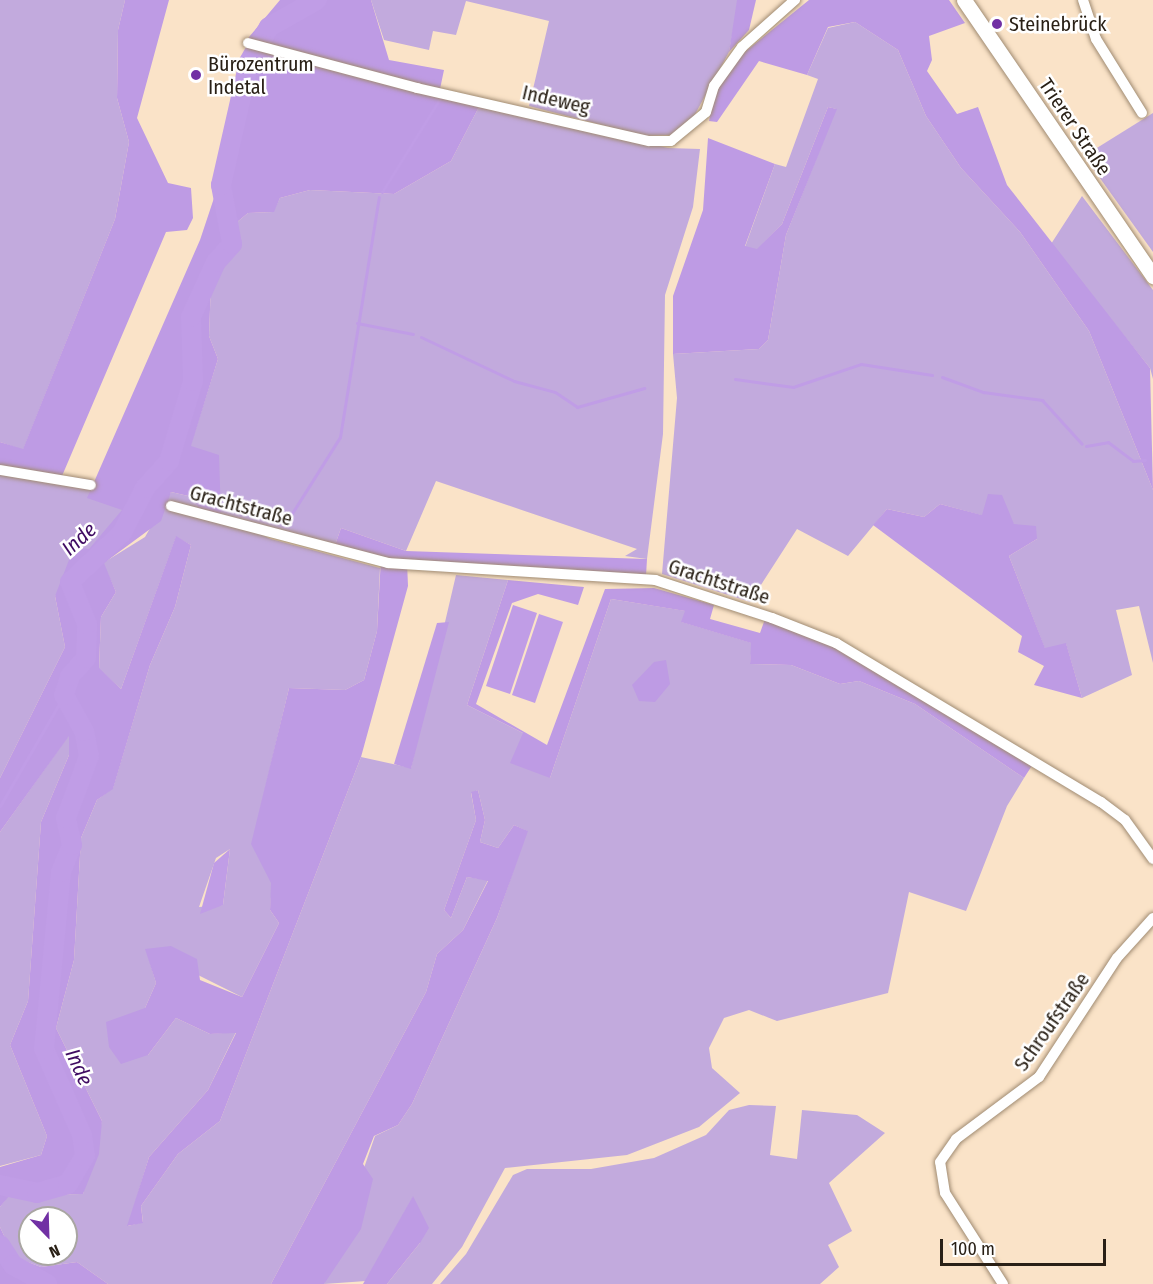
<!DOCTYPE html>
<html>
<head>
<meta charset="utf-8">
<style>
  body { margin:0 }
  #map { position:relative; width:1153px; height:1284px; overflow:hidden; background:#fae3c8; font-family:"Fira Sans Condensed",sans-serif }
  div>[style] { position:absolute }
  .green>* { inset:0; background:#c2aadd }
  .forest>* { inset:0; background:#be9be4 }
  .water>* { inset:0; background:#c09de6 }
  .stream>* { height:3px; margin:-1.5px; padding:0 1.5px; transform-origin:1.5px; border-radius:1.5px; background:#c09de6 }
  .river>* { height:20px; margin:-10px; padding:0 10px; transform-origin:10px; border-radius:10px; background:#c09de6 }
  .roads { filter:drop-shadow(0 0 2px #a08b72) drop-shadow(0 0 2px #a08b72) }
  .minor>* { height:10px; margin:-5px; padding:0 5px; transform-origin:5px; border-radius:5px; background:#fff }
  .secondary>* { height:15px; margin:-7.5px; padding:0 7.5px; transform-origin:7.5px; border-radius:7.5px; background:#fff }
  .dots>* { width:16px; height:16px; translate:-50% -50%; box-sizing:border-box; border:3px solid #fff; border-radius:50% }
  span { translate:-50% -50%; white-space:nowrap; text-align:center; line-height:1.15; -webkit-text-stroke:5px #fff; paint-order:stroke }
  .poi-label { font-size:20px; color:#292016 }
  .left { translate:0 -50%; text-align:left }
  .street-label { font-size:20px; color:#292016 }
  .water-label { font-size:21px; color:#3f0b62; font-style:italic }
  .north { position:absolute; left:18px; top:1206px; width:60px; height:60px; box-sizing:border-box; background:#fff; border:2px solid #a9a6a2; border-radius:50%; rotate:157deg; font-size:16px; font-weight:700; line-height:24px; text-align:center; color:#292016 }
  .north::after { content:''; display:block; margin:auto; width:21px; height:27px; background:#7130a4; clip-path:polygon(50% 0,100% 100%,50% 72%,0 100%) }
  .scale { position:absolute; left:940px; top:1239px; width:166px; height:27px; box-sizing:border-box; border:3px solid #292016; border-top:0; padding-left:8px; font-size:18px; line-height:21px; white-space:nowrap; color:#292016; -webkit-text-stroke:4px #fff; paint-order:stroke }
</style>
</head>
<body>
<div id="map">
  <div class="green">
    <i style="clip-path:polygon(0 0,125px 0,118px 30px,117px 98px,129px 142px,115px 219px,23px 450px,0 442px)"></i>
    <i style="clip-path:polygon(371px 0,737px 0,737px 9px,729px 52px,693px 118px,671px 135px,644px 136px,529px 106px,549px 21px,466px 1px,456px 35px,433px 31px,429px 50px,384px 40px)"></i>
    <i style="clip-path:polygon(855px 22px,898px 50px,926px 116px,961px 168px,1020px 232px,1089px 331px,1153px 490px,1153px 663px,1139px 606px,1116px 610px,1132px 675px,1082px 698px,1066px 644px,1045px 649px,1009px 556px,1037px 539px,1014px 524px,940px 504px,924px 517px,887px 509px,848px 556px,797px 529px,750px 602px,662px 574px,677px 398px,673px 354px,759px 349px,768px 340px,786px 235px,836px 109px,828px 107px,782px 224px,757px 250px,745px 247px,775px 164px,786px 167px,818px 79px,807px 75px,828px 28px)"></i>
    <i style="clip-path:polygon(evenodd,480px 105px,668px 148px,700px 149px,693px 207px,665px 295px,663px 434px,647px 559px,625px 556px,637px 549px,436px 481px,406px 551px,341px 528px,335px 545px,225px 518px,271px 539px,380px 568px,377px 631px,364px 680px,345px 690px,289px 688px,252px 844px,272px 883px,270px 910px,279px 923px,242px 997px,146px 949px,156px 983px,145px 1008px,148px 1055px,176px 1018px,210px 1034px,236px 1032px,208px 1090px,149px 1157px,128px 1226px,143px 1222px,141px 1206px,178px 1154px,220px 1121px,361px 757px,411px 768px,456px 575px,508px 580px,467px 705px,523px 733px,550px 778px,611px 599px,686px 611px,682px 622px,752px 643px,750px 664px,791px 665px,840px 684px,859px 681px,915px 704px,1024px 778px,1007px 806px,966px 911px,909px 892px,888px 993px,777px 1021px,749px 1010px,724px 1018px,709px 1048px,712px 1068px,740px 1093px,699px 1127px,627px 1155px,505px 1168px,462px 1247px,432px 1284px,387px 1284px,420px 1243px,413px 1197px,366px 1281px,324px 1284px,375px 1136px,398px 1125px,412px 1104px,497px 918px,527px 831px,514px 825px,498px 848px,480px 842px,485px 820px,478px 790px,471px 793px,476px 820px,444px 910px,451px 918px,467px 877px,488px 880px,463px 930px,437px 954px,426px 992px,271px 1284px,108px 1284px,77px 1262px,41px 1267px,14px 1257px,0 1227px,0 1207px,9px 1195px,83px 1194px,102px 1121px,56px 1028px,74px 960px,81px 838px,97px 800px,113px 788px,150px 665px,175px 607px,191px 545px,176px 537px,121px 689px,99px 669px,101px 617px,116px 592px,103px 563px,145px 537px,171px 492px,197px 498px,221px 515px,190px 447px,218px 359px,209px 336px,211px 283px,233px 255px,236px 223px,248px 213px,273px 212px,280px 198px,310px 190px,394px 194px,451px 161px,480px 105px,230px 849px,223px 905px,199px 907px,216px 858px,230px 849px,480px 105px,30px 1218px,66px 1218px,66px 1254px,30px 1254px,30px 1218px)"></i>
    <i style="clip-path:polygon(1153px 113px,1153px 252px,1084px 156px)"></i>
    <i style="clip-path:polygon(1082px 196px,1153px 290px,1153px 379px,1150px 368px,1051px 244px)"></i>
    <i style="clip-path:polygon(0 466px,93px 480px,123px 510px,55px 596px,65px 647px,0 778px)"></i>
    <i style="clip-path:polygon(69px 735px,69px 755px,41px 822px,28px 1001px,10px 1045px,47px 1136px,41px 1155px,0 1166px,0 832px)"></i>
    <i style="clip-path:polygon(749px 1105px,776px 1106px,770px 1155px,797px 1159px,802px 1110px,857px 1115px,885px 1133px,829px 1183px,852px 1231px,828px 1245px,839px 1267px,820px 1284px,440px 1284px,466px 1254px,513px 1175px,527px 1169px,591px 1169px,654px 1158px,706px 1135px,729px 1110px)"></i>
  </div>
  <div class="forest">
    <i style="clip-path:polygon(125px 0,169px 0,137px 118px,168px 183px,191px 188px,193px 218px,187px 230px,166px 232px,62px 476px,0 466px,0 442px,23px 449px,115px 219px,129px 142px,117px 98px,118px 30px)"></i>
    <i style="clip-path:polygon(280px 0,371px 0,389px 60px,444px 70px,440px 89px,480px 105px,451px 161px,394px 194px,310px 190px,280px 198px,274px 212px,248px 213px,236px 223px,233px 255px,211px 283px,209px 336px,218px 359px,191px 446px,219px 455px,221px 516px,198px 510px,197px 498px,171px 492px,161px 521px,104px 563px,116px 592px,101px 617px,99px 668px,121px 689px,176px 536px,191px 545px,175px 607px,150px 665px,113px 789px,97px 800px,81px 838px,74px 960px,56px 1028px,102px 1121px,99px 1154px,83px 1194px,10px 1195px,0 1207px,0 1167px,41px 1155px,47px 1136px,10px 1045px,28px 1001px,41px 822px,69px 755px,69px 736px,0 832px,0 778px,65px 647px,55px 596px,74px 547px,89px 549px,122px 510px,87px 498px,200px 240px,216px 192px,215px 175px,249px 37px)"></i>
    <i style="clip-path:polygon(737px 0,756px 0,749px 30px,729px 52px)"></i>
    <i style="clip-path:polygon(809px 0,949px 0,965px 23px,929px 36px,932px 60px,927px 71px,957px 114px,978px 107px,1007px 185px,1150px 368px,1153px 490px,1089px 331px,1020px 232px,961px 168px,926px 116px,898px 50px,855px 22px,828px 27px,807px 75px,759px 61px,717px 122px,709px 121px,716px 85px,746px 51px)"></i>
    <i style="clip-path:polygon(828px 107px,837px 109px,786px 235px,768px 340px,759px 349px,673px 354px,673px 296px,703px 210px,708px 138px,775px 164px,745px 246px,757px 249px,782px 224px)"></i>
    <i style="clip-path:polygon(988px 494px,1002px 495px,1014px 524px,1036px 526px,1037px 539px,1009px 556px,1045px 648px,1066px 643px,1082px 698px,1034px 685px,1044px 666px,1018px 652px,1022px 636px,873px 525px,887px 509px,924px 517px,940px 504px,982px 515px)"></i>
    <i style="clip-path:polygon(341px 528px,406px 551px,647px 559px,646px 576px,407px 562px,408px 586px,361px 757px,220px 1121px,178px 1154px,141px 1206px,143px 1223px,127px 1226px,149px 1157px,208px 1090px,236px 1033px,210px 1034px,176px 1018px,148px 1055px,121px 1064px,109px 1047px,106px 1022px,145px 1008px,156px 983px,145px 949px,171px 946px,197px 959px,200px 980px,242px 997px,279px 923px,270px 910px,271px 883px,251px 844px,289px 688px,345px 690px,364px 680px,377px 631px,381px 557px,335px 545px)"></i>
    <i style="clip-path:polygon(508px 580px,584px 587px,578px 605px,538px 594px,512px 603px,476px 704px,547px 745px,605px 589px,654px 588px,714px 605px,710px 619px,760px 633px,765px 619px,835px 645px,1033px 764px,1024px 778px,915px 704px,859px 681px,840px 684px,791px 665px,750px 664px,751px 643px,681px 622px,685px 611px,611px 599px,550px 778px,510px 763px,523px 733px,467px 705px)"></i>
    <i style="clip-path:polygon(449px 622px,411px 769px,394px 764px,437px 623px)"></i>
    <i style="clip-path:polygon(666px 660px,670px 684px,655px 702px,639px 701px,632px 685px,654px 662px)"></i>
    <i style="clip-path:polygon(478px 790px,485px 820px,480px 842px,498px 848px,514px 825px,528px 831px,497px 918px,412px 1104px,398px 1125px,374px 1136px,363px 1164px,373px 1179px,361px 1229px,324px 1284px,271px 1284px,426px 992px,437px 954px,463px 930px,488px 881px,467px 877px,451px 918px,444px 910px,476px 820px,471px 792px)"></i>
    <i style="clip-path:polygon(413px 1196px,429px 1228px,420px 1243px,387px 1284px,363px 1284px)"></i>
    <i style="clip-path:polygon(0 1227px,14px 1257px,41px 1267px,77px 1262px,108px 1284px,0 1284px)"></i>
  </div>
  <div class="water">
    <i style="clip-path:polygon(513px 605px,537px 613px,510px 694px,486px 686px)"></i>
    <i style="clip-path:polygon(539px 614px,563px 622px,535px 703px,512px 695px)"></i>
    <i style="clip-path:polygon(230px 849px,223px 905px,200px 914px,214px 863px)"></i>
  </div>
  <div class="stream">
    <i style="left:382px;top:192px;width:112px;rotate:-58.2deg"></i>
    <i style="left:357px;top:323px;width:57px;rotate:11.1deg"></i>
    <i style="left:421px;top:337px;width:103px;rotate:25.3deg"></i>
    <i style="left:514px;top:381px;width:42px;rotate:15deg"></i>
    <i style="left:555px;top:392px;width:27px;rotate:34deg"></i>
    <i style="left:577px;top:407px;width:70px;rotate:-15.8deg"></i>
    <i style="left:942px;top:377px;width:44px;rotate:20.1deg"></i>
    <i style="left:983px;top:392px;width:60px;rotate:7.7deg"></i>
    <i style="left:1042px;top:400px;width:59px;rotate:47.7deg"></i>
    <i style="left:735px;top:379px;width:59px;rotate:7.9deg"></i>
    <i style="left:793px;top:387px;width:72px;rotate:-18.7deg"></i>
    <i style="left:861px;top:364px;width:72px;rotate:8.8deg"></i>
    <i style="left:1086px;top:446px;width:22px;rotate:-10deg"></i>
    <i style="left:1108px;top:442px;width:31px;rotate:37deg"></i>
    <i style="left:1133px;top:461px;width:12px;rotate:-5deg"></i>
    <i style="left:284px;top:526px;width:105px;rotate:-57.8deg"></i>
    <i style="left:340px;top:437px;width:243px;rotate:-80.8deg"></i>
    <i style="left:0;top:806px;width:128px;rotate:-60deg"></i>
  </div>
  <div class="river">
    <i style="left:0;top:1185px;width:38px;rotate:12deg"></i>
    <i style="left:37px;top:1193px;width:32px;rotate:-16deg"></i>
    <i style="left:68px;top:1184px;width:33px;rotate:-59deg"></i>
    <i style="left:85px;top:1156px;width:21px;rotate:-98deg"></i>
    <i style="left:82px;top:1135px;width:94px;rotate:-113.8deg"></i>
    <i style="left:44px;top:1049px;width:178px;rotate:-84.5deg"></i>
    <i style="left:61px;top:872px;width:29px;rotate:-68deg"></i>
    <i style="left:72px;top:845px;width:28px;rotate:-103deg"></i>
    <i style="left:66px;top:818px;width:66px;rotate:-69.6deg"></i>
    <i style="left:89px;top:756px;width:25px;rotate:-101deg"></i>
    <i style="left:84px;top:731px;width:41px;rotate:-119.1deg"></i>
    <i style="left:64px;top:695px;width:20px;rotate:-72deg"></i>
    <i style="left:70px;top:676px;width:24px;rotate:-48deg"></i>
    <i style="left:86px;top:658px;width:34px;rotate:-88deg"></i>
    <i style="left:87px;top:624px;width:45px;rotate:-112deg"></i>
    <i style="left:70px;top:582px;width:71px;rotate:-43.3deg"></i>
    <i style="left:122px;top:533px;width:51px;rotate:-62.9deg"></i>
    <i style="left:145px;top:488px;width:36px;rotate:-48deg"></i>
    <i style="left:169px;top:461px;width:84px;rotate:-73.3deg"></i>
    <i style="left:193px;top:381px;width:64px;rotate:-91.8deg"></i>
    <i style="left:191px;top:317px;width:60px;rotate:-65.6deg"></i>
    <i style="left:216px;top:262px;width:24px;rotate:-48deg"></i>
    <i style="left:232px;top:244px;width:60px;rotate:-100.6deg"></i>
    <i style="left:221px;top:185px;width:126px;rotate:-77.2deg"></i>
    <i style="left:249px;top:62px;width:40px;rotate:-60.3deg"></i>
    <i style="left:269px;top:27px;width:55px;rotate:-29.4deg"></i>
    <i style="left:0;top:1245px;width:24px;rotate:57deg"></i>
    <i style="left:13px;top:1265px;width:39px;rotate:29deg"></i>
  </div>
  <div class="roads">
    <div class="minor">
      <i style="left:1083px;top:0;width:41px;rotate:71.6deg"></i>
      <i style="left:1096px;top:39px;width:87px;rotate:58.1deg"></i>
      <i style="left:248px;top:43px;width:175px;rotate:14.9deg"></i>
      <i style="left:417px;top:88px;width:238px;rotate:12.9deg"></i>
      <i style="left:649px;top:141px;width:22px"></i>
      <i style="left:671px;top:141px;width:45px;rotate:-39.6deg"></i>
      <i style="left:706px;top:112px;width:27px;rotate:-73deg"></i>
      <i style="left:714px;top:86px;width:48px;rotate:-54.3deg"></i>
      <i style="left:742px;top:47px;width:71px;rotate:-41.6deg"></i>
      <i style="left:0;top:470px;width:92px;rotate:9.4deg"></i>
      <i style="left:171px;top:506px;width:224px;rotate:14.7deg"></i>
      <i style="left:388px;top:563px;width:268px;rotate:3.6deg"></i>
      <i style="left:655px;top:580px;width:123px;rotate:18deg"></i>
      <i style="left:772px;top:618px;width:69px;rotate:21.3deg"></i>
      <i style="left:836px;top:643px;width:309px;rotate:31deg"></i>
      <i style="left:1101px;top:802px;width:30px;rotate:37deg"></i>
      <i style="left:1125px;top:820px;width:48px;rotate:54.3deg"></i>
      <i style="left:1003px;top:1284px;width:108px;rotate:-122.5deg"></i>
      <i style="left:945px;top:1193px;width:31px;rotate:-99deg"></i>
      <i style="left:940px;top:1162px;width:28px;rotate:-55deg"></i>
      <i style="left:956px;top:1139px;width:104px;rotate:-36.8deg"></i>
      <i style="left:1039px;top:1077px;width:142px;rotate:-56.8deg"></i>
      <i style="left:1117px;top:958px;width:54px;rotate:-48deg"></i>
    </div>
    <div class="secondary">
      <i style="left:964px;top:0;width:335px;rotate:55.6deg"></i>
    </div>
  </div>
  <div class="dots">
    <i style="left:997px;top:24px;background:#7130a4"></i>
    <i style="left:196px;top:75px;background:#7130a4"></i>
  </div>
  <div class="poi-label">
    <span class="left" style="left:1009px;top:24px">Steinebrück</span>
    <span class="left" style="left:208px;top:76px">Bürozentrum<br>Indetal</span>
  </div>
  <div class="street-label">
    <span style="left:556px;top:100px;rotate:13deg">Indeweg</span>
    <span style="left:1075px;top:127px;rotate:56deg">Trierer Straße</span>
    <span style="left:241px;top:506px;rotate:15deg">Grachtstraße</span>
    <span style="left:719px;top:582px;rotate:18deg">Grachtstraße</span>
    <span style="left:1052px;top:1022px;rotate:-55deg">Schroufstraße</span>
  </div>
  <div class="water-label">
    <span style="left:79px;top:539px;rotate:-42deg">Inde</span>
    <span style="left:79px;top:1067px;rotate:66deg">Inde</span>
  </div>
  <div class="north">N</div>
  <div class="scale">100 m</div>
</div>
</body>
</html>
